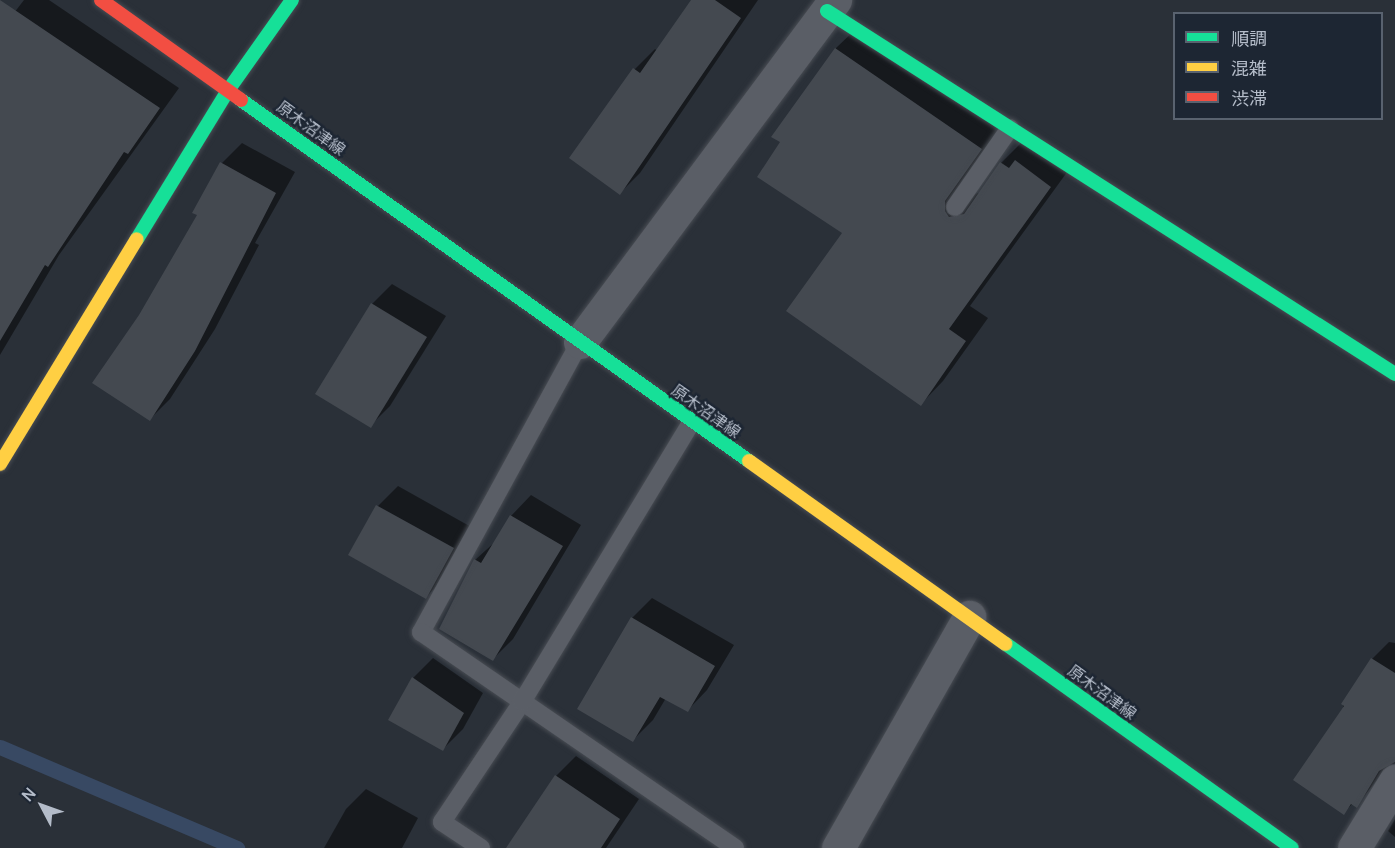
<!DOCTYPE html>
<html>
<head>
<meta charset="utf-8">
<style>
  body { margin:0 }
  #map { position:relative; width:1395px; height:848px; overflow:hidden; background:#2a3038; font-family:Manrope,"Noto Sans JP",sans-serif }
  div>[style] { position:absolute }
  .shadow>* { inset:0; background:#0007 }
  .stream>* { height:15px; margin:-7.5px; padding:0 7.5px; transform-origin:7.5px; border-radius:7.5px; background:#384963 }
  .building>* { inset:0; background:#444950 }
  .roads { filter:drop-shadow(0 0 2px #484c53) drop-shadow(0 0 2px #484c53) }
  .lane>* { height:18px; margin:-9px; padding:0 9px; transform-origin:9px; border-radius:9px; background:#5a5e66 }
  .street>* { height:33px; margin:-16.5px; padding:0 16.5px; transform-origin:16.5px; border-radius:16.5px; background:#5a5e66 }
  .fast>* { height:14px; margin:-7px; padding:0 7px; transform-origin:7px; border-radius:7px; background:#16e098 }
  .slow>* { height:14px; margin:-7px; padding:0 7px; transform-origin:7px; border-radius:7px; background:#ffcf43 }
  .jam>* { height:14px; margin:-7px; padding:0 7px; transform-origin:7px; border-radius:7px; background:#f24e42 }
  span { translate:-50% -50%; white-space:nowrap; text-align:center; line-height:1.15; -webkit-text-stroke:5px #1d2633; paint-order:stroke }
  .street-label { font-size:16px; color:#b4bcc9 }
  .legend { position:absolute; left:1173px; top:12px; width:210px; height:108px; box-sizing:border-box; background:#1d2633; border:2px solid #59626f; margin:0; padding:8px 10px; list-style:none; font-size:18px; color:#b4bcc9 }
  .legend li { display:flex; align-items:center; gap:12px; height:30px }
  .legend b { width:30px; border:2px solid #59626f }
  .north { position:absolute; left:12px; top:776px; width:60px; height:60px; -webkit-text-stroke:4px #1d2633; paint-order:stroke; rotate:311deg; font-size:16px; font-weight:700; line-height:24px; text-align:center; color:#b4bcc9 }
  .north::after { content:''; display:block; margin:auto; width:21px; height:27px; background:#b4bcc9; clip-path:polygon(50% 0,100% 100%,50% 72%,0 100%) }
</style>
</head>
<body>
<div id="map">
  <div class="shadow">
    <i style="clip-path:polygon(24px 0,49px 0,179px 88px,59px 255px,0 355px,0 31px)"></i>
    <i style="clip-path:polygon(693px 0,758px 0,640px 173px,620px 193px,571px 158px,635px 69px,655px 49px,658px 51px)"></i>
    <i style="clip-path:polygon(859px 26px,1004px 125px,972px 194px,980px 193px,1001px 163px,1024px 140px,1073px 164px,970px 306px,988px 318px,943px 381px,921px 404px,844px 232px,782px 142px,774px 136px,836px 48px)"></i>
    <i style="clip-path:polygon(242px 143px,295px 172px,255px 243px,259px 245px,215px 329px,170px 399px,150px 419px,141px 316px,199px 215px,222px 163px)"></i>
    <i style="clip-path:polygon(392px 284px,446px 316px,390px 406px,370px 426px,372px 304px)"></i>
    <i style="clip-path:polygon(398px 486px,473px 528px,446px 577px,426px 597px,350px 555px,378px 506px)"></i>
    <i style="clip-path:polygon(531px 495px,581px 525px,513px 639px,493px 659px,475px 560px,496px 541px,511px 516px)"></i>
    <i style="clip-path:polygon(652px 598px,734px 645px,707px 690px,687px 711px,666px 698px,653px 720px,633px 740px,579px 709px,632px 618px)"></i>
    <i style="clip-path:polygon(1389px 642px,1395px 643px,1395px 764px,1390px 764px,1356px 806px,1353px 803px,1344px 813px,1343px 703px,1372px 659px)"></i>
    <i style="clip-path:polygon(433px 658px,483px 693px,463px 729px,443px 749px,413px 678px)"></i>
    <i style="clip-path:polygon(576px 756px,639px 799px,606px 848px,536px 848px,556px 776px)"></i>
    <i style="clip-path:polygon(366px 789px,418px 818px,402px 848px,324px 848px,346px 809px)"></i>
    <i style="clip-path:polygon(1395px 819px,1395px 837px,1388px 831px)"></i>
    <i style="clip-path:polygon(222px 844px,230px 848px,217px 848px)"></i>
  </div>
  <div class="stream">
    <i style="left:0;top:747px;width:258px;rotate:23.1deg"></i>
  </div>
  <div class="building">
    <i style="clip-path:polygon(0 0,160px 108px,128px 154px,124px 152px,48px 267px,45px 265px,0 341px)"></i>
    <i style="clip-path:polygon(691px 0,715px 0,741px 18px,620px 195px,569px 158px,633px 68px,640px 73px)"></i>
    <i style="clip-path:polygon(835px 48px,982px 149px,945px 201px,945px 211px,949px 217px,964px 214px,1000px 162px,1009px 168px,1015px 160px,1051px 187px,949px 329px,966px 341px,921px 406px,786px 311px,842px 233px,757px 177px,780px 142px,771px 137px)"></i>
    <i style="clip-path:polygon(220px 162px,276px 193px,195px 351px,150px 421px,92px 383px,139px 315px,197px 215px,192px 213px)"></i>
    <i style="clip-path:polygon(371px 303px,427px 337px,371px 428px,315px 394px)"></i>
    <i style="clip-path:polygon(376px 505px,454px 548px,426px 599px,348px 555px)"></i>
    <i style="clip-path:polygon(510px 515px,563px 546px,493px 661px,439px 629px,474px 559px,481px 563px)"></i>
    <i style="clip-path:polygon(631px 617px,715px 666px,688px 712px,660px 697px,633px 742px,577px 709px)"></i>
    <i style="clip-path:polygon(1371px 658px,1395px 673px,1395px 762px,1379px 771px,1357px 808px,1351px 804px,1344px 815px,1293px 780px,1344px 706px,1341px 704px)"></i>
    <i style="clip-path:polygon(412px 677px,464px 713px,443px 751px,388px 720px)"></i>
    <i style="clip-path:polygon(555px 775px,620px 819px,601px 848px,506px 848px)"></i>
  </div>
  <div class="roads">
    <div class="lane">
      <i style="left:955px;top:207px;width:96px;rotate:-55.2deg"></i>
      <i style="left:580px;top:342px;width:331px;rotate:118.7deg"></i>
      <i style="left:421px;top:632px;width:381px;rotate:34.5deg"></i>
      <i style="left:481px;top:848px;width:47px;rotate:-146.3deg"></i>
      <i style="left:442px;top:822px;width:144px;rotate:-56.3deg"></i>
      <i style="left:522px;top:702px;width:328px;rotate:-58.8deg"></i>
    </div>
    <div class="street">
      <i style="left:580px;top:342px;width:427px;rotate:-53.3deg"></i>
      <i style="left:838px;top:848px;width:266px;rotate:-60.4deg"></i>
      <i style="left:1354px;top:848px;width:79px;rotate:-58.5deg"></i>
    </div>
    <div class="fast">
      <i style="left:827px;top:11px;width:674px;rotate:32.58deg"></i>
      <i style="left:241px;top:100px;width:623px;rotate:35.4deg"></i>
      <i style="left:137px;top:239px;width:176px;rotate:-58.5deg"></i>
      <i style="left:229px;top:89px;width:109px;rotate:-54.7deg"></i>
      <i style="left:1006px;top:644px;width:351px;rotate:35.5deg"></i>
    </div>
    <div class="slow">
      <i style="left:749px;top:461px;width:315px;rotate:35.5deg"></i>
      <i style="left:0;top:464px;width:263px;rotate:-58.7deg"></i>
    </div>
    <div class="jam">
      <i style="left:101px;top:0;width:172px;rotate:35.5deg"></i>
    </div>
  </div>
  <div class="street-label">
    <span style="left:311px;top:128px;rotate:36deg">原木沼津線</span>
    <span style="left:706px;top:411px;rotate:35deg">原木沼津線</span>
    <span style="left:1102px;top:692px;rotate:36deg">原木沼津線</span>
  </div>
  <ul class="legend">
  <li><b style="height:8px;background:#16e098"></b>順調</li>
  <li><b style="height:8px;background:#ffcf43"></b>混雑</li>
  <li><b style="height:8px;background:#f24e42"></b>渋滞</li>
  </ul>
  <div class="north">N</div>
</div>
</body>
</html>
